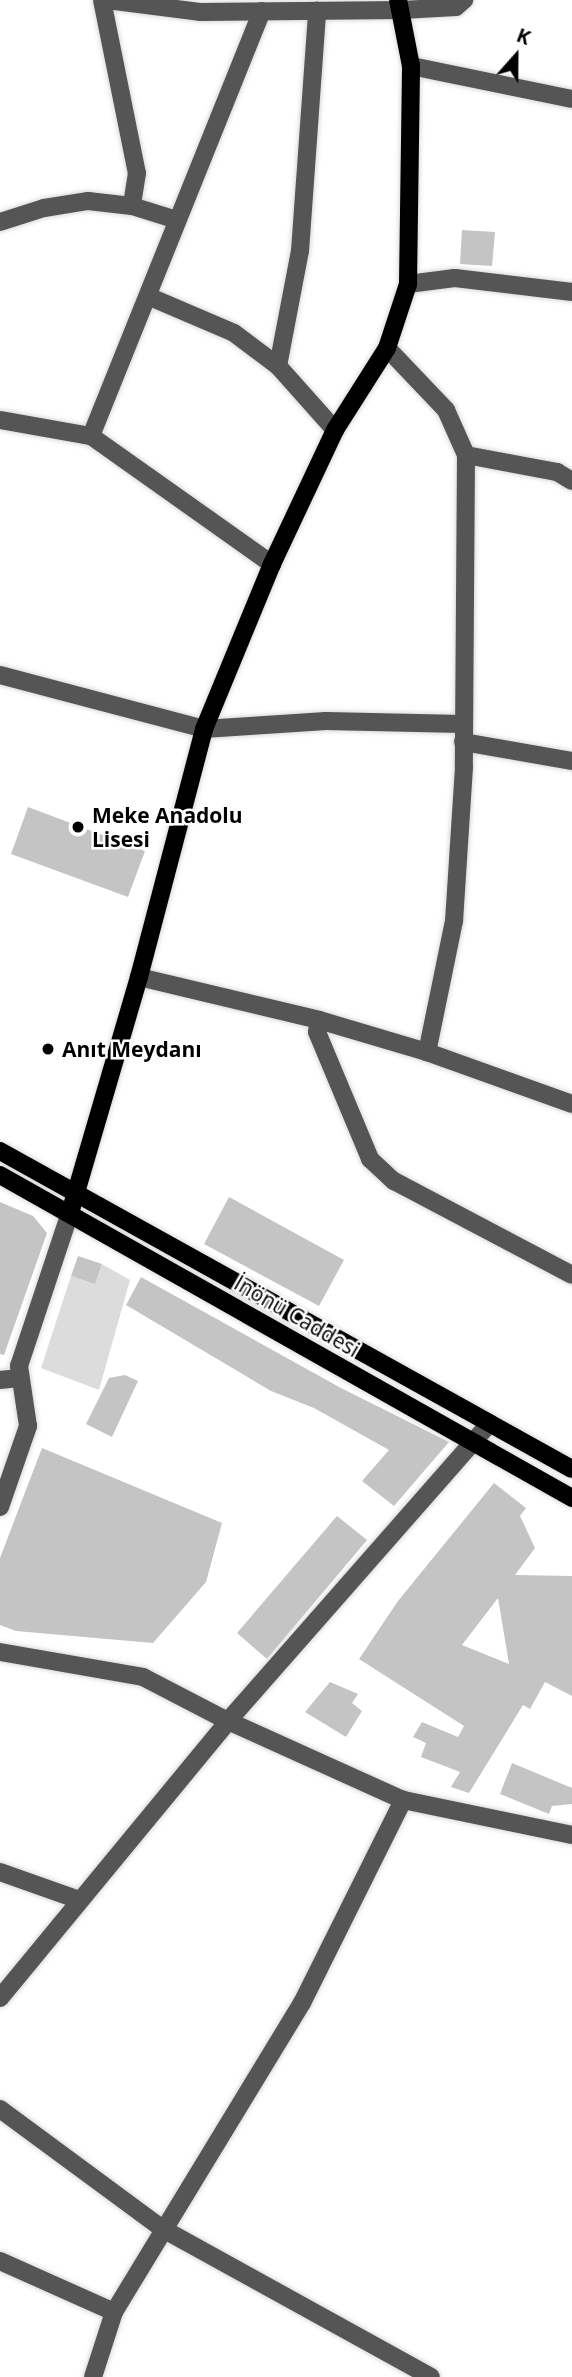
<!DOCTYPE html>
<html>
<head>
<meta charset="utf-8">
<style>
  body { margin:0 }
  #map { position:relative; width:572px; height:2377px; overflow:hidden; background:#fff; font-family:"Open Sans",sans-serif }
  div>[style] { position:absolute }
  .green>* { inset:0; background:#dcdcdc }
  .building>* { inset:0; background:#c4c4c4 }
  .roads { filter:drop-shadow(0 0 2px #dbdbdb) drop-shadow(0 0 2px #dbdbdb) }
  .minor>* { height:18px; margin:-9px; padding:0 9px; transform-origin:9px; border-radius:9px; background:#555 }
  .major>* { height:18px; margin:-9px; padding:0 9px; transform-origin:9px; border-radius:9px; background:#000 }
  .dots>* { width:19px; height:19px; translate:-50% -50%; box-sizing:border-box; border:4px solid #fff; border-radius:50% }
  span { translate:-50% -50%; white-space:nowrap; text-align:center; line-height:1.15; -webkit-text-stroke:5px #fff; paint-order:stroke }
  .poi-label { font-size:21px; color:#000; font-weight:700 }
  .left { translate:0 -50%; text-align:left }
  .street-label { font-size:21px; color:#000 }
  .north { position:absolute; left:481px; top:21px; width:70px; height:70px; -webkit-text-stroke:5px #fff; paint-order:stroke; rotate:21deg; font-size:19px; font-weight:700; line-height:28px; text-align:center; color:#000 }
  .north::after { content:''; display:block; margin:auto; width:24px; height:32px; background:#000; clip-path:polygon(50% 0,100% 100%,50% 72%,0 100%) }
</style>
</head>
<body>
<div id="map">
  <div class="green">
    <i style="clip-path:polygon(102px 1264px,130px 1280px,99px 1390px,41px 1368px,71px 1276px,95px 1284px)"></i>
  </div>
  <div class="building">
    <i style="clip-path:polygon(462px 230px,495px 232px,492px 266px,460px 264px)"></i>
    <i style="clip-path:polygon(28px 807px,145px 851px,128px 897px,11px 854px)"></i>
    <i style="clip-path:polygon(229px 1197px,344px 1260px,319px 1306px,204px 1244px)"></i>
    <i style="clip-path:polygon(0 1202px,33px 1216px,47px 1233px,4px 1355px,0 1354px)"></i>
    <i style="clip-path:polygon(78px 1256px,102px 1264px,95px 1284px,71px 1276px)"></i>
    <i style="clip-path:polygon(141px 1277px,341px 1388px,449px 1442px,394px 1506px,362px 1481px,389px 1450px,314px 1408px,271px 1391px,126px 1305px)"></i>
    <i style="clip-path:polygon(125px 1375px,138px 1381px,112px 1437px,86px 1424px,109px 1378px)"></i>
    <i style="clip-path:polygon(42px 1448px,222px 1523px,206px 1582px,153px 1643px,16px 1631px,0 1625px,0 1558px)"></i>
    <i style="clip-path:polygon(evenodd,494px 1483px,526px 1508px,520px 1516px,535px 1548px,515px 1575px,572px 1576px,572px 1696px,545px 1682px,530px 1709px,523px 1705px,469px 1793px,451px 1787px,460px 1772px,421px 1757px,426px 1743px,413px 1737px,422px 1722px,458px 1737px,464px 1726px,359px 1659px,398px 1601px,494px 1483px,498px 1598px,509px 1664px,462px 1645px,498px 1598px)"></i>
    <i style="clip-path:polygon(337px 1516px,367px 1540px,267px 1659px,237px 1633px)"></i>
    <i style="clip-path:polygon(330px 1682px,358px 1694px,352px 1703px,362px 1711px,346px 1737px,305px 1712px)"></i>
    <i style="clip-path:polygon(512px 1763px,572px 1788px,572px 1804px,552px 1806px,549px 1814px,500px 1794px)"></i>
  </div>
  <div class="roads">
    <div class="minor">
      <i style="left:102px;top:0;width:177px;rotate:78.6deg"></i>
      <i style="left:137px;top:173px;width:33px;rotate:99deg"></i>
      <i style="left:107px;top:0;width:95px;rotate:7.3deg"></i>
      <i style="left:201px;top:12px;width:201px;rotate:-0.6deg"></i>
      <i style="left:402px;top:10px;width:54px;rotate:-3.2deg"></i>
      <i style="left:456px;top:7px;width:11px;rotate:-41deg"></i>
      <i style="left:411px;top:66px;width:164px;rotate:11.6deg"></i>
      <i style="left:0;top:222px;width:46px;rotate:-17.7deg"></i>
      <i style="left:44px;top:208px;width:45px;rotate:-9deg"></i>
      <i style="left:88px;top:201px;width:44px;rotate:6.5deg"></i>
      <i style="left:132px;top:206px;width:47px;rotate:17.3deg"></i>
      <i style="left:408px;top:284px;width:47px;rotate:-7.3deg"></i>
      <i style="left:455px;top:278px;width:118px;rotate:6.8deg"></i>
      <i style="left:150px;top:297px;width:91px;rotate:23.2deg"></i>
      <i style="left:234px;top:333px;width:55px;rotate:36.9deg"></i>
      <i style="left:278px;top:366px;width:86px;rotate:48.3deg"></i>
      <i style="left:387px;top:348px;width:86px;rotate:46.4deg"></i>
      <i style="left:446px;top:410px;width:49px;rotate:66deg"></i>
      <i style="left:466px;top:455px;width:312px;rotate:90.4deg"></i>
      <i style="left:464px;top:767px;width:154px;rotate:93.7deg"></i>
      <i style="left:454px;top:921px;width:134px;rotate:101.6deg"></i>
      <i style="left:278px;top:366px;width:117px;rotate:-79.2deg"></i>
      <i style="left:300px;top:251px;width:241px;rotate:-85.9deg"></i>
      <i style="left:0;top:420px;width:92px;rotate:10deg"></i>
      <i style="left:91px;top:436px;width:222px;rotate:35.3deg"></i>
      <i style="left:91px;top:436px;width:458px;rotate:-68.1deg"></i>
      <i style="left:466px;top:455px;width:93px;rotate:10.6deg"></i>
      <i style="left:557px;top:472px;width:17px;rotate:31deg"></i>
      <i style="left:0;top:675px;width:211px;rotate:14.8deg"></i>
      <i style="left:204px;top:729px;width:122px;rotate:-3.8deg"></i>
      <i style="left:326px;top:721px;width:136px;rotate:1.3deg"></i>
      <i style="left:463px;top:742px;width:111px;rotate:9.9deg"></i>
      <i style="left:139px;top:977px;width:185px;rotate:13.4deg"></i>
      <i style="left:319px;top:1020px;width:12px;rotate:99deg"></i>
      <i style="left:317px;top:1032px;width:138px;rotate:67.3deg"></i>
      <i style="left:370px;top:1159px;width:33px;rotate:43deg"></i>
      <i style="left:394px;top:1181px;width:201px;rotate:27.8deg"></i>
      <i style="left:319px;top:1020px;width:113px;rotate:16.5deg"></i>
      <i style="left:427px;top:1052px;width:154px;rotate:19.7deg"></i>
      <i style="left:0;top:1380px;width:19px;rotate:-6deg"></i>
      <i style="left:0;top:1507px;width:86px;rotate:-70.9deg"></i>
      <i style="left:28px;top:1426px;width:61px;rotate:-98.5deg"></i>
      <i style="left:19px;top:1366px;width:161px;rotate:-71.6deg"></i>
      <i style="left:0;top:1652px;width:145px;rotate:9.9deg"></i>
      <i style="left:143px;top:1677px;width:96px;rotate:27.4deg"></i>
      <i style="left:228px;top:1721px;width:192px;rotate:24.3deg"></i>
      <i style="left:403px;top:1800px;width:173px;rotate:11.7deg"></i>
      <i style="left:0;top:1872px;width:84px;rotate:19.5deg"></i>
      <i style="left:0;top:1998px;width:359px;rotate:-50.5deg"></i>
      <i style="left:228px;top:1721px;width:395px;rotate:-48.7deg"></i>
      <i style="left:0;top:2109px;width:202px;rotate:36.4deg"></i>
      <i style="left:163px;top:2229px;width:306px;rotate:28.9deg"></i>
      <i style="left:0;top:2261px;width:125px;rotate:24.1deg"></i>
      <i style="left:93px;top:2377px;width:68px;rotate:-72.1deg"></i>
      <i style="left:114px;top:2312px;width:362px;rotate:-58.7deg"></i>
      <i style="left:302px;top:2003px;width:227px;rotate:-63.5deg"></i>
    </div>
    <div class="major">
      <i style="left:0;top:1151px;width:654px;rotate:29.07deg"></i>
      <i style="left:0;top:1175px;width:657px;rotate:29.45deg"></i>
      <i style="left:70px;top:1213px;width:246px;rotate:-73.7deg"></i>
      <i style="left:139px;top:977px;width:256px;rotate:-75.3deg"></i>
      <i style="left:204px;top:729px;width:178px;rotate:-67.6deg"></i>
      <i style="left:272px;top:564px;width:148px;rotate:-64.8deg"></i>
      <i style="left:335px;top:430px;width:97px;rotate:-57.6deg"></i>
      <i style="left:387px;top:348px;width:67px;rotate:-71.8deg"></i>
      <i style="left:408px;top:284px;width:218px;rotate:-89.2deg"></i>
      <i style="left:411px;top:66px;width:67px;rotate:-101.1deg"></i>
    </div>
  </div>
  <div class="dots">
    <i style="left:78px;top:827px;background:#000"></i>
    <i style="left:48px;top:1049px;background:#000"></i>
  </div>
  <div class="poi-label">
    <span class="left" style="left:92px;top:827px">Meke Anadolu<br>Lisesi</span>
    <span class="left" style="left:62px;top:1049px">Anıt Meydanı</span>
  </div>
  <div class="street-label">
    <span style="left:297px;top:1316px;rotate:30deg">İnönü Caddesi</span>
  </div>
  <div class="north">K</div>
</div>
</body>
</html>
